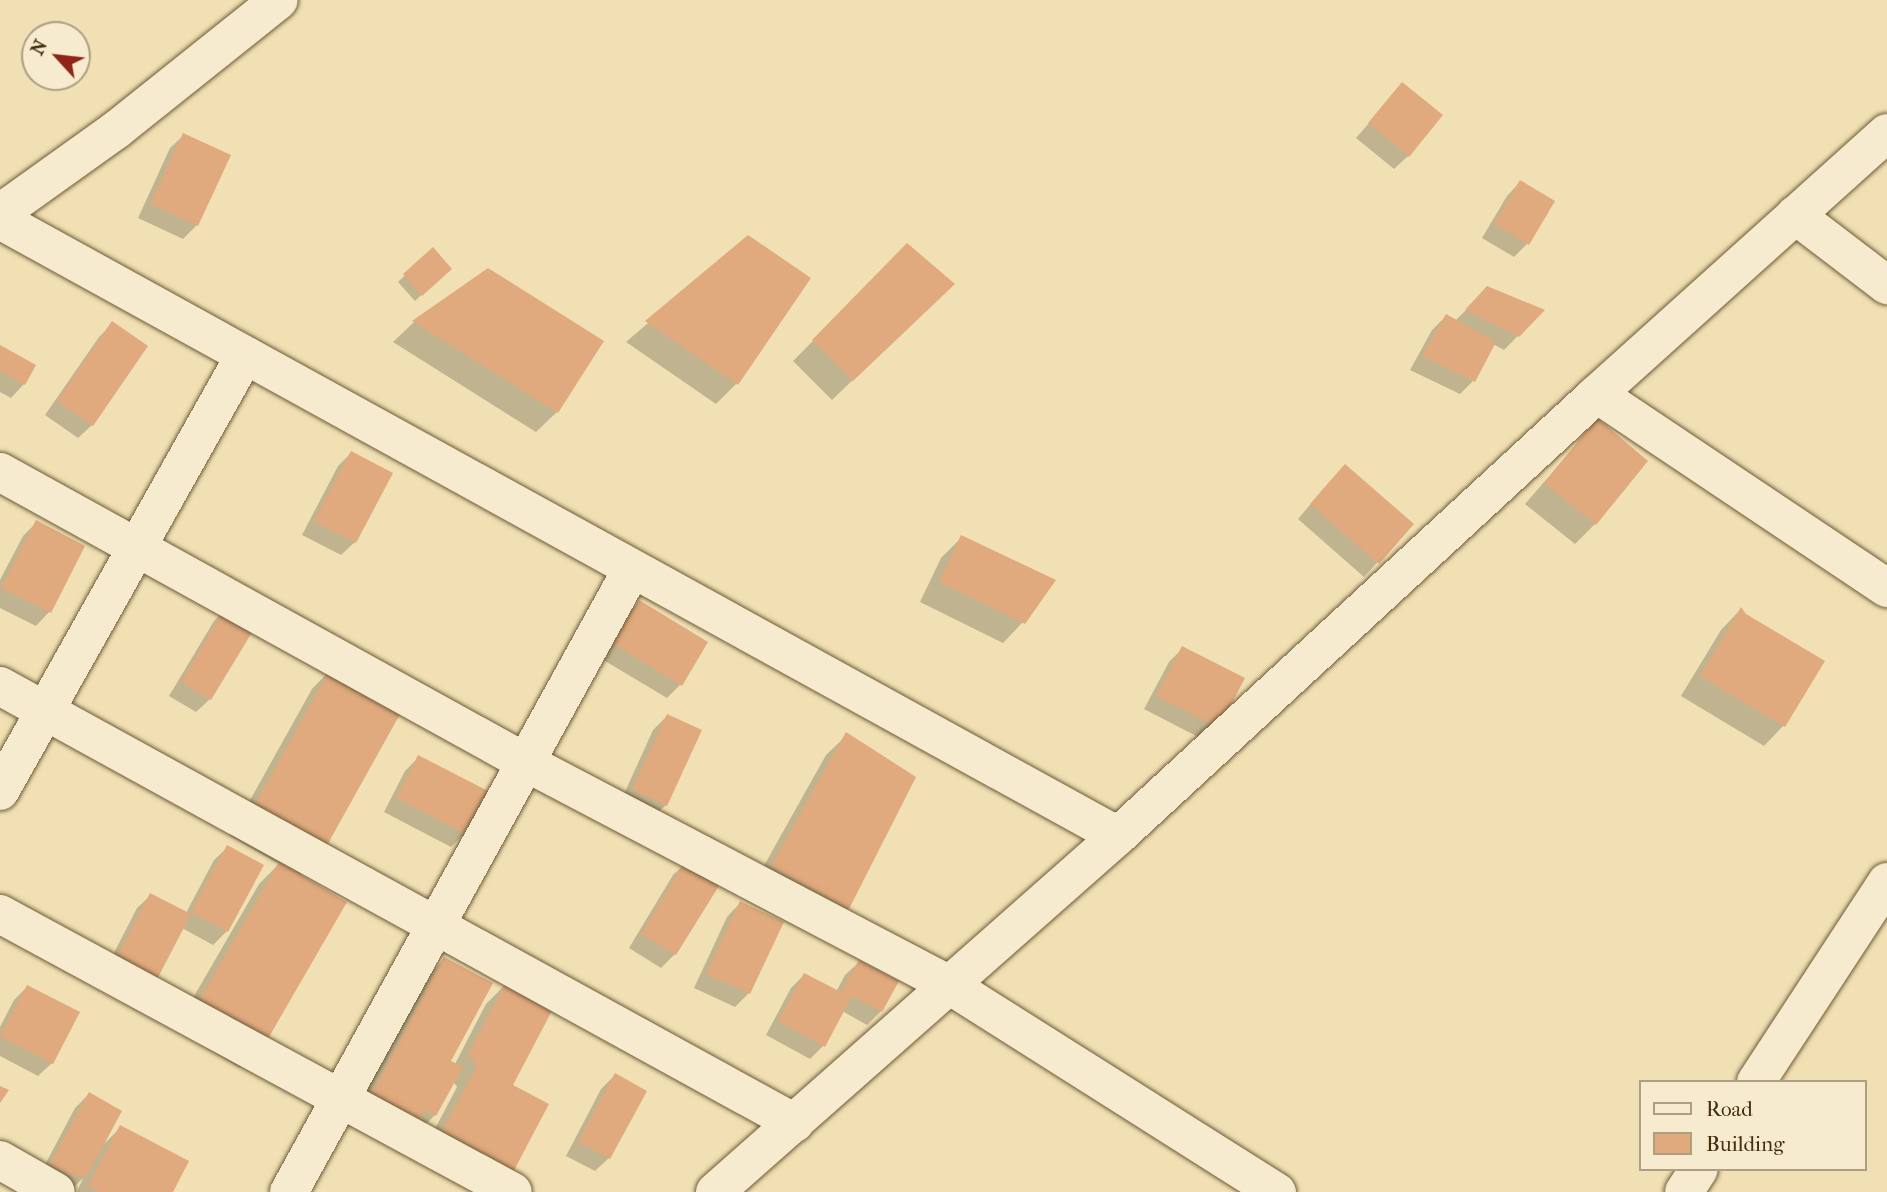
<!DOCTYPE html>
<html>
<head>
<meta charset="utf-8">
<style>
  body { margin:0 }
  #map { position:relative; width:1887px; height:1192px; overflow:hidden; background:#f1e0b3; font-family:"IM FELL French Canon",serif }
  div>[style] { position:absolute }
  .shadow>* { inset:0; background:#0003 }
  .building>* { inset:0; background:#e0a97e }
  .roads { filter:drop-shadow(0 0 2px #6e5a37) drop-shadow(0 0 2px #6e5a37) }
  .minor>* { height:38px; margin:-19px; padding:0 19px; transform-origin:19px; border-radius:19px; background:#f6ebce }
  .tertiary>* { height:38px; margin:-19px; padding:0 19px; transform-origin:19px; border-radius:19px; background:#f6ebce }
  span { translate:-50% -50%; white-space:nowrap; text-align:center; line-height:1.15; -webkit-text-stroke:5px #f6ebce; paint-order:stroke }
  .legend { position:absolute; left:1639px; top:1080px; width:228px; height:91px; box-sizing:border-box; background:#f6ebce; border:2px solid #ae9f81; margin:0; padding:9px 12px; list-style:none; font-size:21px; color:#432d0e }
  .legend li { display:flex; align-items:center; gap:14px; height:35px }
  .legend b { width:35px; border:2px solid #ae9f81 }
  .north { position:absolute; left:21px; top:21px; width:70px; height:70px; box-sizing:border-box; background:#f6ebce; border:2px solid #ae9f81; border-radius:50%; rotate:297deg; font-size:19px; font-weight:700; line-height:28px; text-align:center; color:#432d0e }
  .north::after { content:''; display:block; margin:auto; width:24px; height:32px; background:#8f2418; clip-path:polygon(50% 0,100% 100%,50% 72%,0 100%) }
</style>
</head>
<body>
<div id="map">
  <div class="shadow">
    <i style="clip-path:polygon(1403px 84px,1408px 156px,1394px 169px,1356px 138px)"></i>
    <i style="clip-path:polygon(184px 135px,197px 225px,183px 239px,138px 218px,170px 148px)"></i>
    <i style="clip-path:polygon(1520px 182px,1527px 244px,1514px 257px,1482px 238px,1507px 196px)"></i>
    <i style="clip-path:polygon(748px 237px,737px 383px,716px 404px,626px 342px)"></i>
    <i style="clip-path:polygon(907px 246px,932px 304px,832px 400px,793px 361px)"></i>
    <i style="clip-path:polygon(432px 250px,449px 269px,415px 301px,398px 282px)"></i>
    <i style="clip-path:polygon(488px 270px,601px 341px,557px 412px,536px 432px,393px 342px,413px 323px)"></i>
    <i style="clip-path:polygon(1474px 302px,1542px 311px,1504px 350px,1493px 344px,1473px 381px,1460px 394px,1410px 370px,1432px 330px,1446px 316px,1455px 321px)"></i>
    <i style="clip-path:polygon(112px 324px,92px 425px,78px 438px,45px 415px,99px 337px)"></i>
    <i style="clip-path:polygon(0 347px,24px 384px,11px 398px,0 392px)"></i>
    <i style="clip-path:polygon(1597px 421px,1595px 524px,1575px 544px,1525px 504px)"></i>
    <i style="clip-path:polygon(351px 453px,355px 542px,341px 555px,302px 535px,338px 466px)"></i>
    <i style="clip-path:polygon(1332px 479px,1412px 524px,1364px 577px,1298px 519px)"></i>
    <i style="clip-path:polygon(36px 523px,83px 547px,49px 612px,36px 626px,0 608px,0 580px,23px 536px)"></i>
    <i style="clip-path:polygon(962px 537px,1023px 622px,1003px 643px,920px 602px,941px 558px)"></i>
    <i style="clip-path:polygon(639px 602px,680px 685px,667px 698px,600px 658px,626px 616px)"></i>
    <i style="clip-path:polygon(227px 608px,210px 699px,196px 712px,169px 696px,214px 621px)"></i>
    <i style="clip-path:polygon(1740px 610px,1784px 725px,1764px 746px,1681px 696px,1721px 630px)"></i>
    <i style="clip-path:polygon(1183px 648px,1242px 679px,1204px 740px,1144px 709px,1169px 662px)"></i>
    <i style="clip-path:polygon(332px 668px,319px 855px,299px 875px,260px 1048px,240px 1068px,175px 1029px,259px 884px,279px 864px,230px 836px,312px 689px)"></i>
    <i style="clip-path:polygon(667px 716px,666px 805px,652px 818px,620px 803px,653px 730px)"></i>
    <i style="clip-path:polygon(847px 735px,848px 908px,828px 928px,752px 887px,826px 755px)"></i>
    <i style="clip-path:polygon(418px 758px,465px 833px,451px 847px,384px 812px,405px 771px)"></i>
    <i style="clip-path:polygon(228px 847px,227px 931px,213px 945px,182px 928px,100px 980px,137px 908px,151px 895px,186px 913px,214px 860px)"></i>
    <i style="clip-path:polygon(687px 862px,675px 954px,661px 968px,629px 948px,673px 875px)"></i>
    <i style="clip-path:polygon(740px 903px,749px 993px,735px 1007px,694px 988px,727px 917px)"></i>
    <i style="clip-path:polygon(444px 959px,449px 1062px,455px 1064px,486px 1004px,506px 984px,510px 1086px,418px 1161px,457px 1087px,453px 1081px,435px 1115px,415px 1135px,348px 1122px,424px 980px)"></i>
    <i style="clip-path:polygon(859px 962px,881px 1011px,867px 1025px,842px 1011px,823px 1046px,810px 1059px,766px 1035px,791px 988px,804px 975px,836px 992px,845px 975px)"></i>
    <i style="clip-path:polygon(27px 987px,52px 1063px,38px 1076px,0 1056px,0 1027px,14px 1000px)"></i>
    <i style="clip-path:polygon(615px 1075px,609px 1158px,595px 1171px,566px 1156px,601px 1089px)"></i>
    <i style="clip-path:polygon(89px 1094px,103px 1145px,121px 1127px,171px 1192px,77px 1192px,83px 1178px,72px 1189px,38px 1178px,75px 1108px)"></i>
  </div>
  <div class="building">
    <i style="clip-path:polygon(1402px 82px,1443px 115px,1409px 157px,1368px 123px)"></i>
    <i style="clip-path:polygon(183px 133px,231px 155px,198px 226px,150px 204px)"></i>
    <i style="clip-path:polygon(1520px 180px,1555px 201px,1529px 245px,1494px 224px)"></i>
    <i style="clip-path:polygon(748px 235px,811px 278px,738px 385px,645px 321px)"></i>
    <i style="clip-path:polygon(907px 243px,955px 284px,853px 381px,812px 340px)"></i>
    <i style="clip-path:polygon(433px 247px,452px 269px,422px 296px,403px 274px)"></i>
    <i style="clip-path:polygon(488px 268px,604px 341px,558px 413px,412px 321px)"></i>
    <i style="clip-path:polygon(1487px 286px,1545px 310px,1519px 337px,1465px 310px)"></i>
    <i style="clip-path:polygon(1446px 314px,1496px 342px,1475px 382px,1422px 356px)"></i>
    <i style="clip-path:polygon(112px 321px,148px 346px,93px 426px,57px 401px)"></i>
    <i style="clip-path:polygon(0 345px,36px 365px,25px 385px,0 371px)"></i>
    <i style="clip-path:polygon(1597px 418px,1648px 461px,1596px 525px,1544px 483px)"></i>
    <i style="clip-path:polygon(351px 451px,393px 473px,356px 543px,314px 521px)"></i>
    <i style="clip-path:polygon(1345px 464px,1414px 524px,1379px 564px,1310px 504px)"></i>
    <i style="clip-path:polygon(36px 520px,85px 546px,51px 613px,1px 588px)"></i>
    <i style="clip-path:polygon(961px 535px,1056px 580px,1025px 624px,939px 582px)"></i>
    <i style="clip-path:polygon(639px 600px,708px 642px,682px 686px,613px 644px)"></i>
    <i style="clip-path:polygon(227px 605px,257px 624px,211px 700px,181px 682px)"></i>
    <i style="clip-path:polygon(1741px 607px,1746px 614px,1825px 661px,1785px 727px,1700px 676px)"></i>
    <i style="clip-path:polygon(1182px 646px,1245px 678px,1219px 728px,1156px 696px)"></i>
    <i style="clip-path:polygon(332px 666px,404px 707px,321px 856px,249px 815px)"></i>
    <i style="clip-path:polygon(667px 714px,702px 730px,667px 806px,632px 790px)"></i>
    <i style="clip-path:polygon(846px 732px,916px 777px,849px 909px,771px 866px)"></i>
    <i style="clip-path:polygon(418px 755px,488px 791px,466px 834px,396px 798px)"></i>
    <i style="clip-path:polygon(227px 845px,264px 865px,228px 932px,191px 912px)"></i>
    <i style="clip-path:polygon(686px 860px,722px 881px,676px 955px,641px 934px)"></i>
    <i style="clip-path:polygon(279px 862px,347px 902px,262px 1049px,194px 1009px)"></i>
    <i style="clip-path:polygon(150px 893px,191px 914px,153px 987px,112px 966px)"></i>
    <i style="clip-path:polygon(740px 901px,784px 922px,750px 994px,706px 974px)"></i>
    <i style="clip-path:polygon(444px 957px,493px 983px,451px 1061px,463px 1067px,436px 1116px,425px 1110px,415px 1128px,367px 1102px)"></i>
    <i style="clip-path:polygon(859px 960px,899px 981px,882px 1012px,852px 996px,825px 1047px,778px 1021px,804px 973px,841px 992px)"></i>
    <i style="clip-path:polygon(506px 982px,554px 1007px,513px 1085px,549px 1104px,510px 1178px,437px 1140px,477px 1066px,468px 1054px)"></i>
    <i style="clip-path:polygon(27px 985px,80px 1012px,53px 1064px,0 1036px)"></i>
    <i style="clip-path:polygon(615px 1073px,647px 1091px,610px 1159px,578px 1142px)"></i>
    <i style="clip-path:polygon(0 1086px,9px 1090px,0 1103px)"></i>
    <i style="clip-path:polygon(89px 1092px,122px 1111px,87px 1176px,73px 1176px,50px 1164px)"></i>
    <i style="clip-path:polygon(120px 1125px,189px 1161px,173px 1192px,99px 1192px,88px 1186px)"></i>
  </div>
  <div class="roads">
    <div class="minor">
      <i style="left:1795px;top:215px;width:116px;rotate:37.3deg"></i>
      <i style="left:0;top:220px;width:1276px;rotate:28.85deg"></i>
      <i style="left:1597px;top:394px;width:349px;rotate:33.8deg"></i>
      <i style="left:0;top:472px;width:600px;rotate:28.92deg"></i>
      <i style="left:525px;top:762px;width:479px;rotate:27.7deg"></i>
      <i style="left:949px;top:985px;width:388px;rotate:32.3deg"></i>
      <i style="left:0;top:686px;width:907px;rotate:28.8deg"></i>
      <i style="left:0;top:791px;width:500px;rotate:-60.67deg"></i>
      <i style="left:0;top:914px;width:583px;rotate:28.45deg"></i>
      <i style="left:1756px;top:1082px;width:239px;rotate:-56.8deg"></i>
      <i style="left:0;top:1160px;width:64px;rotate:29.7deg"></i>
      <i style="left:289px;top:1192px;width:711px;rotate:-61.16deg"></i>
      <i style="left:715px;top:1192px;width:538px;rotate:-41.46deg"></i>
      <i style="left:1118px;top:836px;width:652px;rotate:-42.7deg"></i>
      <i style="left:1597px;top:394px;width:390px;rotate:-42deg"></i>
      <i style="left:1684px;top:1192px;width:27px;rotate:-57deg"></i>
    </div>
    <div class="tertiary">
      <i style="left:0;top:213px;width:143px;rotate:-35.6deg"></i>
      <i style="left:116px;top:130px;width:208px;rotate:-38.6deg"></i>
    </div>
  </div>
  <ul class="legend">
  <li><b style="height:9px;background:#f6ebce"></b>Road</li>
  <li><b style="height:19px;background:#e0a97e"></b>Building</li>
  </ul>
  <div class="north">N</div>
</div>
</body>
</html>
